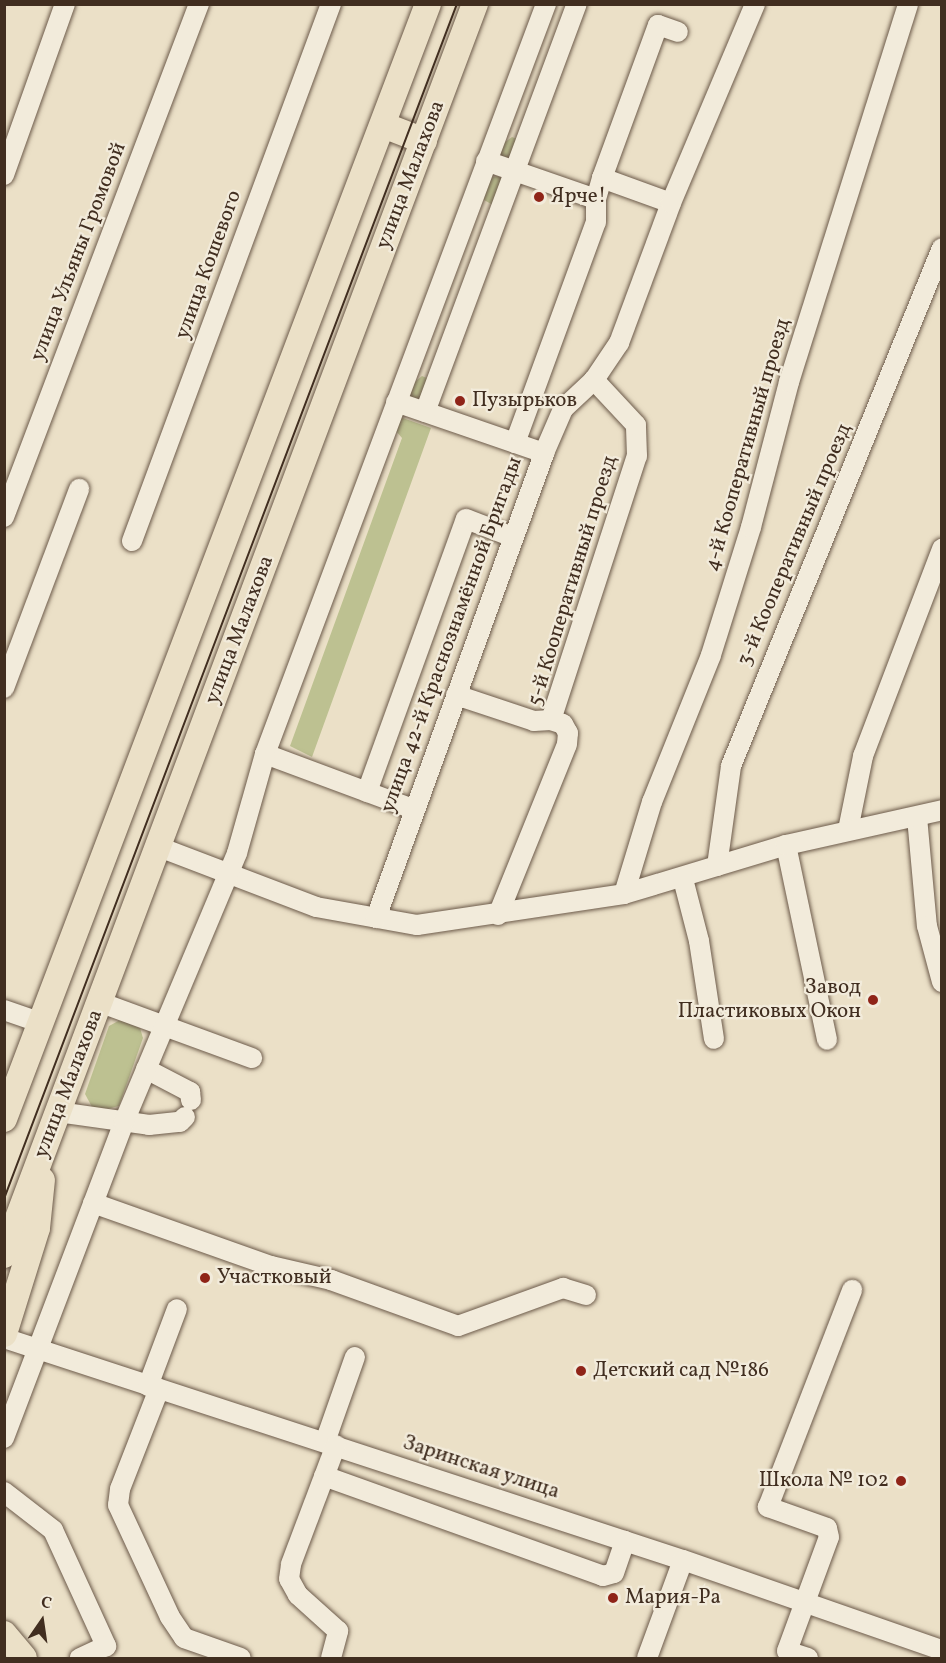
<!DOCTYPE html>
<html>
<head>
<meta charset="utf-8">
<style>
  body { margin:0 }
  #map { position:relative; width:946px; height:1663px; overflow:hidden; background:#ebe0c7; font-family:Vollkorn,serif }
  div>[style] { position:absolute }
  .green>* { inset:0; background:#bdc191 }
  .roads { filter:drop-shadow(0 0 2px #6c5a4a) drop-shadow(0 0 2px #6c5a4a) }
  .minor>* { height:20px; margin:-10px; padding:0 10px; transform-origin:10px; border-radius:10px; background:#f2ebdb }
  .major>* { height:26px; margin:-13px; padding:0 13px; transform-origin:13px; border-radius:13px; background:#ebe0c7 }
  .tram>* { height:1.5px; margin:-0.75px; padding:0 0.75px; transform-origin:0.75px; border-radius:0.75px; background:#412e20 }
  .dots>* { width:16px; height:16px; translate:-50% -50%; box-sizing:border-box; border:3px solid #f2ebdb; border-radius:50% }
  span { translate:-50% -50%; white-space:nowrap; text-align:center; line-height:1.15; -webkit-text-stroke:4.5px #f2ebdb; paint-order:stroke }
  .street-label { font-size:21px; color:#412e20 }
  .poi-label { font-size:21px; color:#412e20 }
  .left { translate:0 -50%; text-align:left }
  .right { translate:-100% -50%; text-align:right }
  .frame { position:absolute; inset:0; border:6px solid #412e20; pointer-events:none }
  .north { position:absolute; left:12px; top:1591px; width:60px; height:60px; -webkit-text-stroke:4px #f2ebdb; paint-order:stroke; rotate:13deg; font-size:16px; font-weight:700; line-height:24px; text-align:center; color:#412e20 }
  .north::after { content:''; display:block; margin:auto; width:21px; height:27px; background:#412e20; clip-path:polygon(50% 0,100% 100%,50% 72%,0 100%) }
</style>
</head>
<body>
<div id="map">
  <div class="green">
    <i style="clip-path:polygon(512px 137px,519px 140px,508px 165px,499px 161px,501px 145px)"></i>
    <i style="clip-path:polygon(497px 176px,504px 179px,493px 205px,484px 200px,483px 194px,490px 178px)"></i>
    <i style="clip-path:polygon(422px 376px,429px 379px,418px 405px,409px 400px,411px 385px)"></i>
    <i style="clip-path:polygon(400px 417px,431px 428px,312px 757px,290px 746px,402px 438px,396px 431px)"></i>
    <i style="clip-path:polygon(120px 1020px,140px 1028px,143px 1038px,119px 1106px,103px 1110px,92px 1107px,85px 1094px,109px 1026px)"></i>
  </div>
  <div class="roads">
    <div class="minor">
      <i style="left:486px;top:161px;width:116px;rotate:19.1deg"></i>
      <i style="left:596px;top:199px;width:22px;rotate:-74deg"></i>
      <i style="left:602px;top:178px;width:73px;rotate:19.9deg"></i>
      <i style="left:4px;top:175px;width:182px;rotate:-70.4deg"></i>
      <i style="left:602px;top:178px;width:163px;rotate:-69.9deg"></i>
      <i style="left:658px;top:25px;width:21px;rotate:19deg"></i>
      <i style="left:396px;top:402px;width:157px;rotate:19deg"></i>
      <i style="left:425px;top:412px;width:435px;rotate:-69.6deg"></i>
      <i style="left:515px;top:443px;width:235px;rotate:-69.9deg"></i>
      <i style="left:596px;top:222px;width:23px;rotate:-90deg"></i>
      <i style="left:4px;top:517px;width:549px;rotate:-69.19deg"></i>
      <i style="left:132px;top:541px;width:573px;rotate:-69.67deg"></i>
      <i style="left:4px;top:688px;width:213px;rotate:-69.3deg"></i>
      <i style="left:456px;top:695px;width:82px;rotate:18.4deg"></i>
      <i style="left:534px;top:721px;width:17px;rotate:-3deg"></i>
      <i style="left:367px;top:792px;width:290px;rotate:-70.1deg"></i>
      <i style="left:466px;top:519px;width:50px;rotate:21deg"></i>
      <i style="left:413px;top:809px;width:158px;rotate:-159.6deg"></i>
      <i style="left:265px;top:754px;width:801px;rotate:-69.46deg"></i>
      <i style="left:917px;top:817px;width:109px;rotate:84.8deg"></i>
      <i style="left:927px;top:926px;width:58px;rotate:75deg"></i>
      <i style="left:848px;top:830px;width:76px;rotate:-78.5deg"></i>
      <i style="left:863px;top:756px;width:222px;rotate:-69.1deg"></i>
      <i style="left:786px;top:845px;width:199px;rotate:78.1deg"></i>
      <i style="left:159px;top:847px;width:168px;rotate:20.9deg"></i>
      <i style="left:316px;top:907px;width:103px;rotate:10.1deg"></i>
      <i style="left:417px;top:925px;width:209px;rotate:-8.5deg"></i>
      <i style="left:624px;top:894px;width:169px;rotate:-16.8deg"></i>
      <i style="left:786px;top:845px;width:160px;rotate:-12.6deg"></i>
      <i style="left:717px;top:866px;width:101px;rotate:-82deg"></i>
      <i style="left:731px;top:766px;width:559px;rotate:-67.84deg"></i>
      <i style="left:683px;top:879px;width:64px;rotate:75.5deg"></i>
      <i style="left:699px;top:941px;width:99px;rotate:81.3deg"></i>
      <i style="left:624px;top:894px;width:96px;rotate:-73.1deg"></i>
      <i style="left:652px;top:802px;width:158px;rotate:-68.1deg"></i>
      <i style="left:711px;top:655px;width:134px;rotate:-72.6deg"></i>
      <i style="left:751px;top:527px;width:150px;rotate:-75.3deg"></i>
      <i style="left:789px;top:382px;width:396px;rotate:-72.5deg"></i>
      <i style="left:498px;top:915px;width:184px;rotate:-68deg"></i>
      <i style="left:567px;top:744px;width:11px;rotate:-85deg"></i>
      <i style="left:568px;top:733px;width:10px;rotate:-119deg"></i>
      <i style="left:563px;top:724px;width:13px;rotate:-162deg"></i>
      <i style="left:551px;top:720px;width:278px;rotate:-72deg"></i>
      <i style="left:637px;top:456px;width:31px;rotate:-92deg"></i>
      <i style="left:636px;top:425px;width:62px;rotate:-133deg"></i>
      <i style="left:594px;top:380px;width:45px;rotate:-56deg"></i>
      <i style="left:619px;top:343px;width:149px;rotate:-69.6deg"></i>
      <i style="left:671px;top:203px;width:216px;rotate:-67.1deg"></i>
      <i style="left:376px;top:918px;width:494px;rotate:-70.1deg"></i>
      <i style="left:544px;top:453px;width:48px;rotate:-66.6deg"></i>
      <i style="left:563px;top:409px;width:42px;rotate:-43.1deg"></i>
      <i style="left:99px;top:1002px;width:163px;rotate:20.1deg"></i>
      <i style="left:4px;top:1010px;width:39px;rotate:19deg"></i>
      <i style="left:146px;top:1069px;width:50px;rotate:27.6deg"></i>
      <i style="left:190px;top:1092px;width:8px;rotate:83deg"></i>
      <i style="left:58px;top:1112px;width:92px;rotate:8.1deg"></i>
      <i style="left:149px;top:1125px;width:31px;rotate:-6deg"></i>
      <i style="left:180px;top:1122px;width:7px;rotate:-45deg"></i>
      <i style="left:93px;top:1203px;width:189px;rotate:19.5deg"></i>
      <i style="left:271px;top:1266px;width:62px;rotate:13.1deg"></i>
      <i style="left:331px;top:1280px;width:135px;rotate:19.9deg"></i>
      <i style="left:458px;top:1326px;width:112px;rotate:-19.9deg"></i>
      <i style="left:563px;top:1288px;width:24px;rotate:17deg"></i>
      <i style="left:4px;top:1338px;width:714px;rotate:18.11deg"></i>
      <i style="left:683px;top:1560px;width:274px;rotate:19.2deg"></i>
      <i style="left:148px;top:1386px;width:82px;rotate:-69.4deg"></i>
      <i style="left:159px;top:1389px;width:107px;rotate:111.3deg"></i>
      <i style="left:120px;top:1489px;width:16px;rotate:97deg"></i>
      <i style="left:118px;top:1505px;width:123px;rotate:65.1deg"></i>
      <i style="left:170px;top:1617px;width:25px;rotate:56deg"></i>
      <i style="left:184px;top:1638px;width:60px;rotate:19.3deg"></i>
      <i style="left:4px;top:1438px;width:338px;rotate:-69.2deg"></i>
      <i style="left:124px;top:1122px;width:292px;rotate:-67.2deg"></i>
      <i style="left:237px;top:853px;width:103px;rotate:-74.2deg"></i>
      <i style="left:325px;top:1442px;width:90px;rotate:-70.6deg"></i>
      <i style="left:324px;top:1476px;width:296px;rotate:19.7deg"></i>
      <i style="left:603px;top:1576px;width:11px;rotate:-15deg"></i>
      <i style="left:614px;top:1573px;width:34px;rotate:-71deg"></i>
      <i style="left:4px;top:1492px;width:62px;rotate:37.8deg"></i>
      <i style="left:53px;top:1530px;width:128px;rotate:65.4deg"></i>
      <i style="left:106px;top:1646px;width:29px;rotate:155deg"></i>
      <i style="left:331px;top:1658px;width:28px;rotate:-75deg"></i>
      <i style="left:338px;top:1631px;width:54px;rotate:-138deg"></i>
      <i style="left:298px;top:1595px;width:18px;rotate:-119deg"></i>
      <i style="left:289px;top:1579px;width:15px;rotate:-82deg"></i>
      <i style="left:291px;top:1564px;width:127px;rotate:-69.3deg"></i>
      <i style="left:647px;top:1658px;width:104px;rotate:-69.8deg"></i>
      <i style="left:808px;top:1658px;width:22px;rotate:-162deg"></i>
      <i style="left:787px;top:1651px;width:121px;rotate:-69.8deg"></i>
      <i style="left:829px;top:1537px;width:9px;rotate:-103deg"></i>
      <i style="left:827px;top:1528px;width:63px;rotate:-160.4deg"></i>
      <i style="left:768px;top:1507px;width:233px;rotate:-68.8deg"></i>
    </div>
    <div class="major">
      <i style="left:383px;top:125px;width:44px;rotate:21.3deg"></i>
      <i style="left:4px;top:1119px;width:1193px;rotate:-69.18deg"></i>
      <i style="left:4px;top:1255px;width:1337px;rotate:-69.37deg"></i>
      <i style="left:4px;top:1334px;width:111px;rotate:-72.7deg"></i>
      <i style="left:37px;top:1228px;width:48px;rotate:-84.1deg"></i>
      <i style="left:4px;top:1634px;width:31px;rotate:50deg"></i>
    </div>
  </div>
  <div class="tram">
    <i style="left:4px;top:1199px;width:1278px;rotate:-69.24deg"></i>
  </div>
  <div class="dots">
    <i style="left:539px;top:197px;background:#8f2418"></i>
    <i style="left:460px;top:401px;background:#8f2418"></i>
    <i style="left:873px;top:1000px;background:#8f2418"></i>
    <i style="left:205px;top:1278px;background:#8f2418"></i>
    <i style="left:581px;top:1371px;background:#8f2418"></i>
    <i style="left:901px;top:1481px;background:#8f2418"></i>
    <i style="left:613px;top:1598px;background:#8f2418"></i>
  </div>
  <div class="street-label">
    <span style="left:411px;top:175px;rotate:-69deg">улица Малахова</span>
    <span style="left:79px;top:252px;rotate:-69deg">улица Ульяны Громовой</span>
    <span style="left:209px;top:265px;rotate:-70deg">улица Кошевого</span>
    <span style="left:748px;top:445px;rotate:-74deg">4-й Кооперативный проезд</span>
    <span style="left:795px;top:545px;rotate:-67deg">3-й Кооперативный проезд</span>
    <span style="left:573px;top:581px;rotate:-73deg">5-й Кооперативный проезд</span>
    <span style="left:240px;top:630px;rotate:-69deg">улица Малахова</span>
    <span style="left:452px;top:635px;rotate:-70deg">улица 42-й Краснознамённой Бригады</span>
    <span style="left:69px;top:1084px;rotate:-69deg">улица Малахова</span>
    <span style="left:481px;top:1468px;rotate:18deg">Заринская улица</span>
  </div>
  <div class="poi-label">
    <span class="left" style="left:551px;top:197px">Ярче!</span>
    <span class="left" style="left:472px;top:401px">Пузырьков</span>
    <span class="right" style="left:861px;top:1000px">Завод<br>Пластиковых Окон</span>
    <span class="left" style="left:217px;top:1278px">Участковый</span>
    <span class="left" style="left:593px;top:1371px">Детский сад №186</span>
    <span class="right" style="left:889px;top:1481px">Школа № 102</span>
    <span class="left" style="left:625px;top:1598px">Мария-Ра</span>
  </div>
  <div class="frame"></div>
  <div class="north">С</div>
</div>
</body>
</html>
